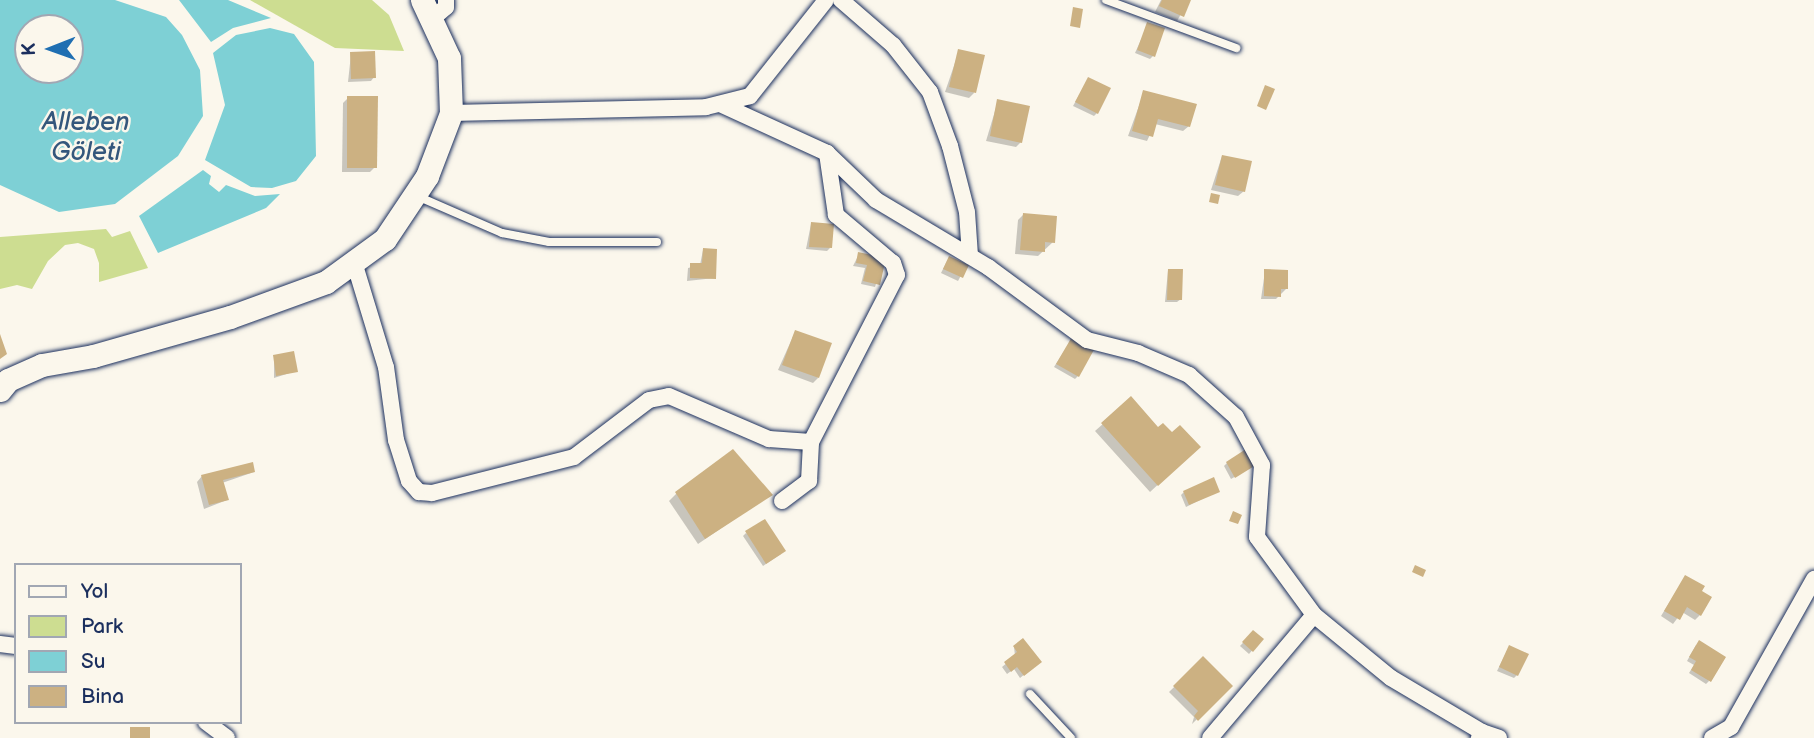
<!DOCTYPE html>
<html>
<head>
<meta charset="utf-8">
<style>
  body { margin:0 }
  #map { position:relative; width:1814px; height:738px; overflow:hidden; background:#fbf7ec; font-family:"Balsamiq Sans",sans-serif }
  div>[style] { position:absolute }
  .green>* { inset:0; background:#cddd91 }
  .water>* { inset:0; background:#7ed0d5 }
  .shadow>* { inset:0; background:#0003 }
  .building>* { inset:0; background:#ccb182 }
  .roads { filter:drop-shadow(0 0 2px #1b2f5e) drop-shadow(0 0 2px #1b2f5e) }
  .lane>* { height:8px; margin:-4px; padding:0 4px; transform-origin:4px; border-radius:4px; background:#fbf7ec }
  .street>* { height:16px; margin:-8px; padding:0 8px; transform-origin:8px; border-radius:8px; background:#fbf7ec }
  .secondary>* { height:23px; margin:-11.5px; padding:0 11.5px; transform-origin:11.5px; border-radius:11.5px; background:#fbf7ec }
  span { translate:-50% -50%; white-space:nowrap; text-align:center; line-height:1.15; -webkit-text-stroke:5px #fbf7ec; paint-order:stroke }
  .water-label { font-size:26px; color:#34577c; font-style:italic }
  .legend { position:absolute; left:14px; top:563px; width:228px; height:161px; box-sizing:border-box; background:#fbf7ec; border:2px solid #a1a7b3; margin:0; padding:9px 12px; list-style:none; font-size:21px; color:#1b2f5e }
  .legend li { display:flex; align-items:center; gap:14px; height:35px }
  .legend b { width:35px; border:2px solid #a1a7b3 }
  .north { position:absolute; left:14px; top:14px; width:70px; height:70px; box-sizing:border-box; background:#fbf7ec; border:2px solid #a1a7b3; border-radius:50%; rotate:269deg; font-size:19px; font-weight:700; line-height:28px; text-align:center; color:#1b2f5e }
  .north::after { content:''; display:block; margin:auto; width:24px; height:32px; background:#1f6fb2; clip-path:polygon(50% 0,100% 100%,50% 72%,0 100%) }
</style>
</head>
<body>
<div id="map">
  <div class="green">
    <i style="clip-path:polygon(250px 0,372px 0,389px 15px,404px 51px,335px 48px)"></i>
    <i style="clip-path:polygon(106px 229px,112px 237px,130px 231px,148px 268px,99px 282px,99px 263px,94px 249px,78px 243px,65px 245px,48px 261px,32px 289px,17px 285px,0 289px,0 237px)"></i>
  </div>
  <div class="water">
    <i style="clip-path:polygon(evenodd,0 0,115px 0,166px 17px,182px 35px,200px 70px,203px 116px,178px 156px,115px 204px,59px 212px,0 185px,0 0,70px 28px,70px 70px,28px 70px,28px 28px,70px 28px)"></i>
    <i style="clip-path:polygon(179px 0,228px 0,271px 18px,233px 28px,211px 42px)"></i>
    <i style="clip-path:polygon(270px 28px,294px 34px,314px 62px,316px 156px,296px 181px,272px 188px,251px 187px,205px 160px,225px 105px,213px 53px,236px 35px)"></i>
    <i style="clip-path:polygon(203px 170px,211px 176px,209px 184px,219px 192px,226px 185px,255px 196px,280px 194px,266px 208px,158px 253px,139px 216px)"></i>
  </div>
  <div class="shadow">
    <i style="clip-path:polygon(1161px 0,1189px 0,1177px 21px,1155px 12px)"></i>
    <i style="clip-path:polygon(1148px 24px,1153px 56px,1150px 59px,1135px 53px)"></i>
    <i style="clip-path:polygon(959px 51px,974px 93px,969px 98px,945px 92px)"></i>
    <i style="clip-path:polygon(351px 54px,374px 77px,371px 81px,348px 82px)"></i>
    <i style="clip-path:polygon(1088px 79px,1097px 113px,1094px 116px,1073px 106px)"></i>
    <i style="clip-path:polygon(1144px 92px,1189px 126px,1183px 131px,1155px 124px,1147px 141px,1128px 136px)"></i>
    <i style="clip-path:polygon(348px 98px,375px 167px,370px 172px,342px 172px,343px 103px)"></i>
    <i style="clip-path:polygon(998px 101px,1021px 142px,1016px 147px,986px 141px)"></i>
    <i style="clip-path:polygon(1222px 156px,1244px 191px,1238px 196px,1211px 190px)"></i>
    <i style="clip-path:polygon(1023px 215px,1053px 242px,1038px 256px,1015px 254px,1018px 220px)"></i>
    <i style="clip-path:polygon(811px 224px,830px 248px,827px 251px,806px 249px)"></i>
    <i style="clip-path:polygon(703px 250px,715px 278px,687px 281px,688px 268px,700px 265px)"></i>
    <i style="clip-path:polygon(859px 254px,884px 259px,875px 287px,861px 284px,865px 268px,853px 266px)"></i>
    <i style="clip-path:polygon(947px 261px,966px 266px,958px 281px,941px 273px)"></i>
    <i style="clip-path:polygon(1168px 270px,1181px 299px,1177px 302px,1165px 302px)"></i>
    <i style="clip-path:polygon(1265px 271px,1286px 289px,1276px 299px,1261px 299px)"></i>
    <i style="clip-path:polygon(795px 332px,818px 378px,813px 383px,778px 370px)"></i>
    <i style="clip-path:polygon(1073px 337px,1078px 376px,1075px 379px,1054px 367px)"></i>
    <i style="clip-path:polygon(274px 357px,296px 371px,274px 378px)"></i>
    <i style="clip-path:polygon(1131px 399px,1158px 429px,1191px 454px,1150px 492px,1095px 431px)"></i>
    <i style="clip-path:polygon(1227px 463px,1250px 468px,1231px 479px,1224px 466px)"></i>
    <i style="clip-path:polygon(254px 472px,222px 483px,227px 500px,204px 509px,197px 482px,202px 476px)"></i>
    <i style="clip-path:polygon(1218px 491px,1186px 507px,1181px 495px,1184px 492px)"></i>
    <i style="clip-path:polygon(676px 494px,770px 495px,698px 544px,669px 501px)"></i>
    <i style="clip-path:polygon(746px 533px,781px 554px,763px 566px,743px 536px)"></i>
    <i style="clip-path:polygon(1685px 577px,1700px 592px,1700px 615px,1695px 620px,1682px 612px,1673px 624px,1661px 616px)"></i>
    <i style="clip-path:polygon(1253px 632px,1262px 639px,1249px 654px,1240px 646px)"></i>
    <i style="clip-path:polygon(1696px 645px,1709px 681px,1706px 684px,1689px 673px,1694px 665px,1687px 661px)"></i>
    <i style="clip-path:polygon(1014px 647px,1036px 665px,1020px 678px,1014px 669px,1007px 674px,1002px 667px,1015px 656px)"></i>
    <i style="clip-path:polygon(1507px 651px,1517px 675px,1514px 678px,1497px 671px)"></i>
    <i style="clip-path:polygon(1203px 659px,1231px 686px,1192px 724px,1194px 717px,1169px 692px)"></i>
  </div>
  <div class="building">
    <i style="clip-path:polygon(1162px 0,1191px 0,1184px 17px,1159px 6px)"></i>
    <i style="clip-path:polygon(1073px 7px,1083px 9px,1080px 28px,1070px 26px)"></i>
    <i style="clip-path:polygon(1147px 22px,1165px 28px,1155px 57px,1137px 50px)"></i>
    <i style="clip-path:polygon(958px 49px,985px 55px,976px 93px,949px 87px)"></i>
    <i style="clip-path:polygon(375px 51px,376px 78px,351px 79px,350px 52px)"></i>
    <i style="clip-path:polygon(1088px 77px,1111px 88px,1098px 114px,1075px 102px)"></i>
    <i style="clip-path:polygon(1265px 85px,1275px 89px,1266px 110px,1257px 106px)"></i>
    <i style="clip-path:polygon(1143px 90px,1197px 104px,1190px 127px,1158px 119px,1153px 137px,1132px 131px)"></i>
    <i style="clip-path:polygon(347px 96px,378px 96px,377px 168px,347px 168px)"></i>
    <i style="clip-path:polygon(997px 99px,1030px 106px,1022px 143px,990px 136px)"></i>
    <i style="clip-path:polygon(1222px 155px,1252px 161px,1245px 192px,1215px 185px)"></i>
    <i style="clip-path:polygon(1211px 193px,1220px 195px,1218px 204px,1209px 202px)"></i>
    <i style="clip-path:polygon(1023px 213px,1057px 216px,1055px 243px,1045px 242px,1045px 252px,1020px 250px)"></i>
    <i style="clip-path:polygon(811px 222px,834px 224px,832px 248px,809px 247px)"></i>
    <i style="clip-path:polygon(703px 248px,717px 249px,716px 279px,690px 278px,690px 263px,702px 263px)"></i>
    <i style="clip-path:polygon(858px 252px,886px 258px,880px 285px,863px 281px,867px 265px,856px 263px)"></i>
    <i style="clip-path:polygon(949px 256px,969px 265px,963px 278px,943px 269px)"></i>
    <i style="clip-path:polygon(1168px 269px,1183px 269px,1182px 300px,1167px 300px)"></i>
    <i style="clip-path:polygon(1264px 269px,1288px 270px,1288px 289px,1281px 289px,1281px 297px,1264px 296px)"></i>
    <i style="clip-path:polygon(795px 330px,832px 343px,819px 378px,782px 365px)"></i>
    <i style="clip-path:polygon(0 334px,7px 354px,0 359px)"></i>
    <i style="clip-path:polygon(1073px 335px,1095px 348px,1079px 377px,1056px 364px)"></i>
    <i style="clip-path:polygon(294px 351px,298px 372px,276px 376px,273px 355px)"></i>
    <i style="clip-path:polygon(1131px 396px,1158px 427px,1163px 423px,1172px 432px,1180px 425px,1201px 447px,1158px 486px,1101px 423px)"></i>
    <i style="clip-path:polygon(733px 449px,773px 495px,705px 539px,675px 492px)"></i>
    <i style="clip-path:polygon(1246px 449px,1256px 465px,1235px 478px,1226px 462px)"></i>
    <i style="clip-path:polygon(253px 462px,255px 472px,223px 480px,229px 500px,209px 505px,201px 475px)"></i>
    <i style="clip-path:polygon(1214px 477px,1220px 492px,1189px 505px,1183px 491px)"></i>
    <i style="clip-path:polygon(1233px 511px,1242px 515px,1238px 524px,1229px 521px)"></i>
    <i style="clip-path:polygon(765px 519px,786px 551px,766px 564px,745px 531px)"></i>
    <i style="clip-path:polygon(1415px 565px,1426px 570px,1423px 577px,1412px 572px)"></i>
    <i style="clip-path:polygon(1685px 575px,1705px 586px,1702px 591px,1712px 597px,1701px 616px,1687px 607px,1680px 620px,1664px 611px)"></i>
    <i style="clip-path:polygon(1253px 630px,1264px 639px,1253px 652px,1242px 642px)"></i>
    <i style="clip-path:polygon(1023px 638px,1042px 662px,1024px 676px,1017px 667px,1011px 672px,1004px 662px,1017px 652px,1013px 646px)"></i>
    <i style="clip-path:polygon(1699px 640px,1726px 657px,1711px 682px,1691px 670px,1696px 661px,1689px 657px)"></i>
    <i style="clip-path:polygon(1509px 645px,1529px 654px,1518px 676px,1499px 667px)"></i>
    <i style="clip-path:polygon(1203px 656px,1233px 686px,1198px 721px,1194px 716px,1198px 711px,1173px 686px)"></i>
    <i style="clip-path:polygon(130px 727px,150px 727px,150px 738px,130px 738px)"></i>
  </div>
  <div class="roads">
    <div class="lane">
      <i style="left:1106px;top:0;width:139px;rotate:20.3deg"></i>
      <i style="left:417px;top:196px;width:93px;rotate:23.5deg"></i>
      <i style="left:502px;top:233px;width:48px;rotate:10.8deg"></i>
      <i style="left:549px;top:242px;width:108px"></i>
      <i style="left:1030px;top:694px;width:60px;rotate:47deg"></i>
    </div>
    <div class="street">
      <i style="left:841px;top:0;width:69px;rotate:40.9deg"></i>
      <i style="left:893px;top:45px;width:60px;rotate:51.8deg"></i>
      <i style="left:930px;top:92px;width:58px;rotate:69.7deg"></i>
      <i style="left:950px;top:146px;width:68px;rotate:75.6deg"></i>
      <i style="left:967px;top:212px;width:44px;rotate:86.1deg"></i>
      <i style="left:431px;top:20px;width:20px;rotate:-41deg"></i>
      <i style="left:446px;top:7px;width:7px;rotate:-90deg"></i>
      <i style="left:720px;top:104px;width:118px;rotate:24.6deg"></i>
      <i style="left:827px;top:153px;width:68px;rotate:43.8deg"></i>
      <i style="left:876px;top:200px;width:131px;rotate:30.9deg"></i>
      <i style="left:988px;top:267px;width:123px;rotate:36.4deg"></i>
      <i style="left:1087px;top:340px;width:53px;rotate:14.3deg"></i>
      <i style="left:1138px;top:353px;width:56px;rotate:23.3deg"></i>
      <i style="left:1189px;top:375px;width:63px;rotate:41.8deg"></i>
      <i style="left:1236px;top:417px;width:55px;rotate:61.6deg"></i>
      <i style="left:1262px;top:465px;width:72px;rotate:94deg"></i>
      <i style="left:1257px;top:537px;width:97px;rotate:53.8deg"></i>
      <i style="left:1314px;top:615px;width:99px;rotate:39.3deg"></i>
      <i style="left:1391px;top:678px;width:106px;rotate:30.7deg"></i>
      <i style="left:1482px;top:732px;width:7px;rotate:117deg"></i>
      <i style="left:451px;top:113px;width:255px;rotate:-1.3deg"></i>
      <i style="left:706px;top:107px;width:45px;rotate:-14deg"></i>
      <i style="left:750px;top:96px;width:122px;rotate:-51.6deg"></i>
      <i style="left:354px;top:262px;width:110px;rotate:73.1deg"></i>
      <i style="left:386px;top:367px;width:74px;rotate:82.2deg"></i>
      <i style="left:396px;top:440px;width:43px;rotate:72.4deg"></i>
      <i style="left:409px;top:481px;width:15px;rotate:48deg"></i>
      <i style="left:419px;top:492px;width:13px;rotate:4deg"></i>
      <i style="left:432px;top:493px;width:146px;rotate:-14.2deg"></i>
      <i style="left:574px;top:457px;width:94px;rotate:-37.2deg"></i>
      <i style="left:649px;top:400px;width:20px;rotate:-11deg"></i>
      <i style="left:669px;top:396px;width:109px;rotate:23.3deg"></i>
      <i style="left:769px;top:439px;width:42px;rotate:4.1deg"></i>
      <i style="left:782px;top:501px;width:34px;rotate:-37deg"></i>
      <i style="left:809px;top:481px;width:39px;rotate:-87deg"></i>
      <i style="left:811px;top:442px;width:188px;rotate:-62.8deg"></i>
      <i style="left:897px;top:275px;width:13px;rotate:-108deg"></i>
      <i style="left:893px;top:263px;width:75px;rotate:-139.9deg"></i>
      <i style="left:836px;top:215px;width:63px;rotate:-98.3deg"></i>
      <i style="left:0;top:644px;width:16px;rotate:7deg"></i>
      <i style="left:206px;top:722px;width:26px;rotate:37deg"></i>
      <i style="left:1482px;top:732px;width:18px;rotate:19deg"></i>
      <i style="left:1210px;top:738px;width:161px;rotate:-49.8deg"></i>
      <i style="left:1712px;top:738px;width:22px;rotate:-30deg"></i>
      <i style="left:1731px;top:727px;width:170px;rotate:-60.7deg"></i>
    </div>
    <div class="secondary">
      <i style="left:0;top:390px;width:13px;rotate:-51deg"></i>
      <i style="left:8px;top:380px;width:37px;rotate:-24deg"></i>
      <i style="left:42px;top:365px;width:52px;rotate:-10deg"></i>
      <i style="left:93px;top:356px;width:142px;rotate:-15.9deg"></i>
      <i style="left:230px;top:317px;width:102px;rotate:-20deg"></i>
      <i style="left:326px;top:282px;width:73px;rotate:-36.1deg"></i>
      <i style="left:385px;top:239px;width:76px;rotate:-56.3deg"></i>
      <i style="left:427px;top:176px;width:67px;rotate:-69.1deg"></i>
      <i style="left:451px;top:113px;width:55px;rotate:-92.1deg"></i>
      <i style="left:449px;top:58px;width:64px;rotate:-115deg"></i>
    </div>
  </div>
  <div class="water-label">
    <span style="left:86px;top:138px">Alleben<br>Göleti</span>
  </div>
  <ul class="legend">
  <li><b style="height:9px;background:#fbf7ec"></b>Yol</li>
  <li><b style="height:19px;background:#cddd91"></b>Park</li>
  <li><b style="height:19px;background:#7ed0d5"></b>Su</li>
  <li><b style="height:19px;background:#ccb182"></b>Bina</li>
  </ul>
  <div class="north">K</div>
</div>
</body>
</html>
